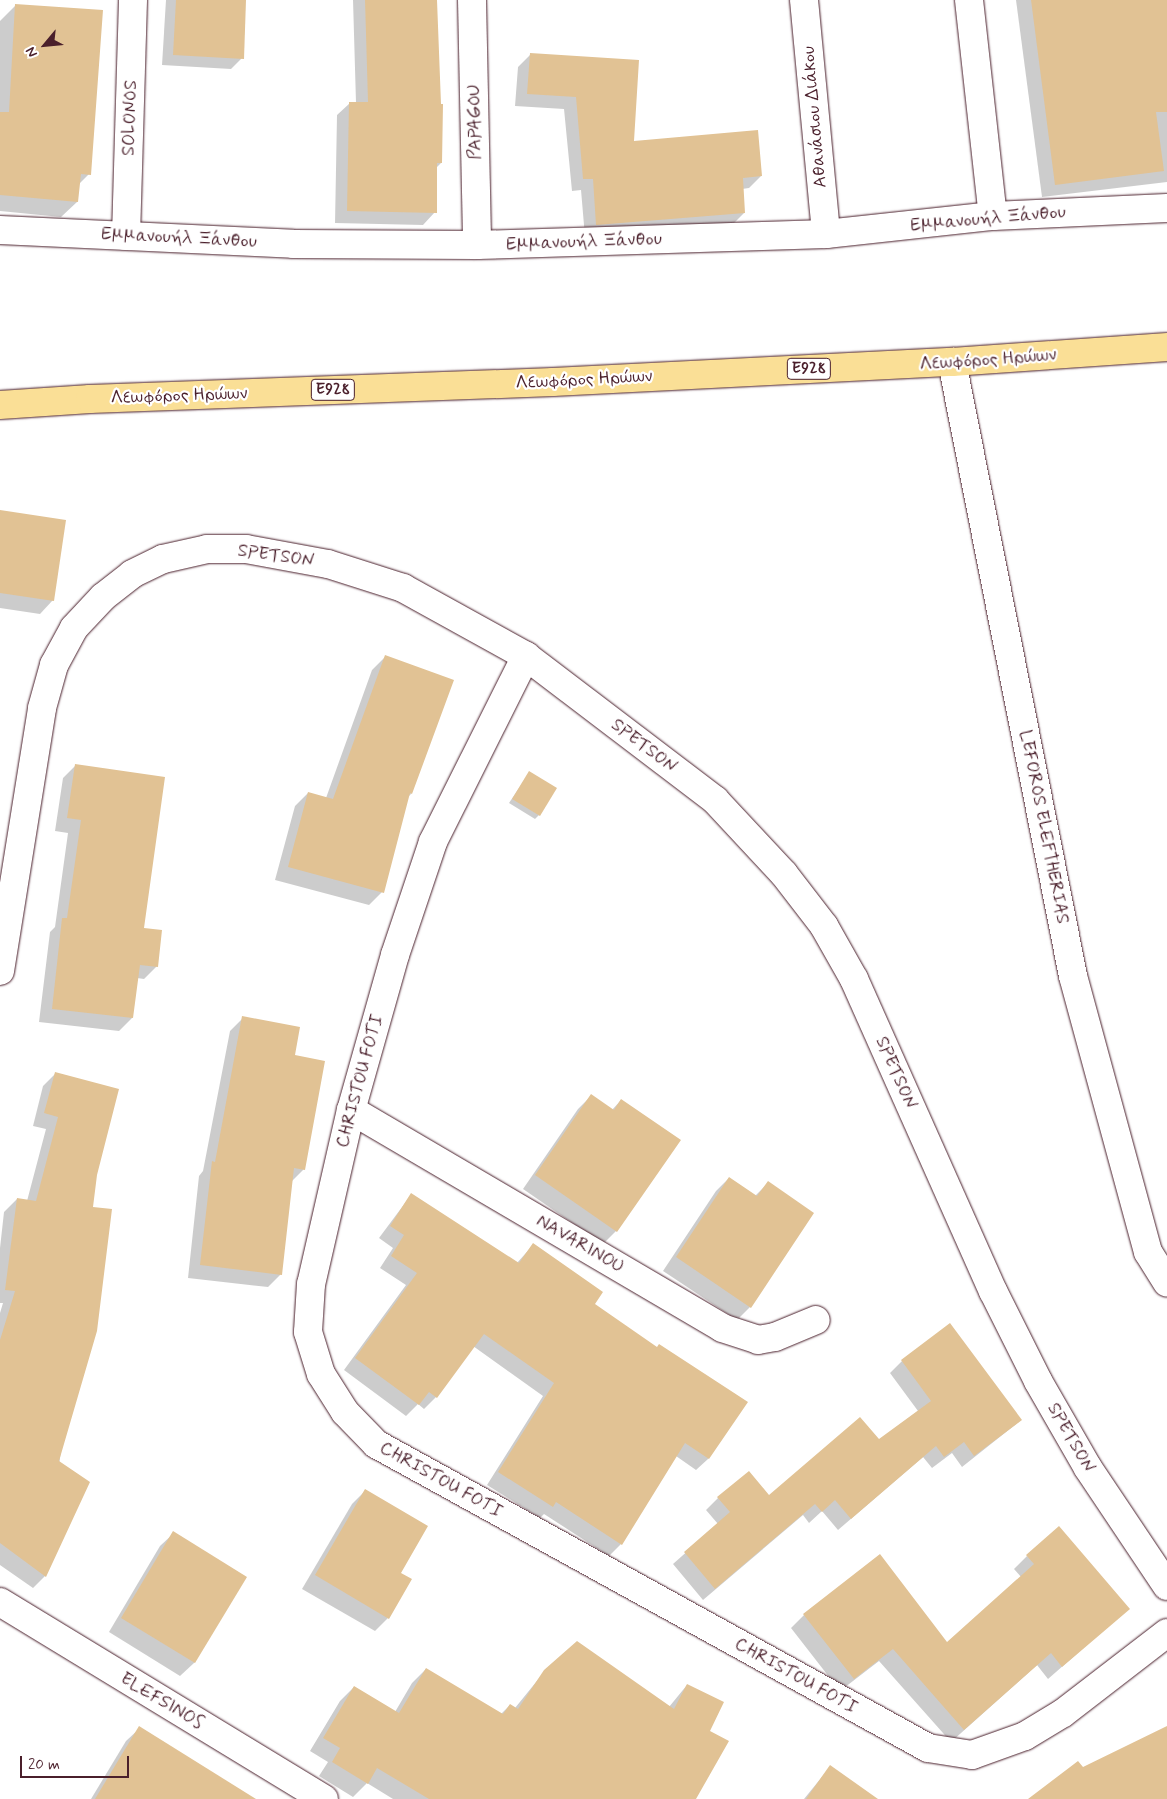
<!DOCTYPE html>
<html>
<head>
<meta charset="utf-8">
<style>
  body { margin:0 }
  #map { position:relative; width:1167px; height:1799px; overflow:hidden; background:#fff; font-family:Mynerve,sans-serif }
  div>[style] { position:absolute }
  .shadow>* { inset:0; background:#0003 }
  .building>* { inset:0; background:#e1c294 }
  .roads { filter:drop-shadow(0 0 1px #4a1f2b) drop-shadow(0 0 1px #4a1f2b) }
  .minor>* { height:28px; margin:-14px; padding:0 14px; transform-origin:14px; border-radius:14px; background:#fff }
  .primary>* { height:28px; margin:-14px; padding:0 14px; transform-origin:14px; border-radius:14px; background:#fadf96 }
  span { translate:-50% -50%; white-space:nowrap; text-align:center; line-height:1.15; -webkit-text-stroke:4.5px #fff; paint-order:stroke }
  .shield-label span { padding:1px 4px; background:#fff; border:1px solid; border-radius:4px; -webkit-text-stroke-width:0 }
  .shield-label { font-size:16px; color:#4a1f2b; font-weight:700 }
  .street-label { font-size:18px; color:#4a1f2b }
  .north { position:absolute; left:20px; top:20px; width:50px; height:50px; -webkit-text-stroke:4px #fff; paint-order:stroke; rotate:242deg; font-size:14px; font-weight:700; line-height:20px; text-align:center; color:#4a1f2b }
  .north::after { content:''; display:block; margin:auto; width:18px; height:22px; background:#4a1f2b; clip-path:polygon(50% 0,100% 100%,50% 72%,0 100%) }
  .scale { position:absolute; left:20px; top:1756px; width:109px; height:22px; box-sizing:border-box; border:2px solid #4a1f2b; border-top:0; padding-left:6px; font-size:15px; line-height:18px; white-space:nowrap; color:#4a1f2b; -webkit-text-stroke:4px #fff; paint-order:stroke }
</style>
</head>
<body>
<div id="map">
  <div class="shadow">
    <i style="clip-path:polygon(166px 0,245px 0,242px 58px,231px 69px,162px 65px)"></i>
    <i style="clip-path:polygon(353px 0,434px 0,441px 163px,436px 168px,435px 212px,423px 225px,335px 223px,337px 115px,350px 103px,356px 103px)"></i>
    <i style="clip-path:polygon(1016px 0,1167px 0,1167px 182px,1042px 197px)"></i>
    <i style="clip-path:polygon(16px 5px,89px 174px,78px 185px,77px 202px,61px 217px,0 211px,0 21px)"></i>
    <i style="clip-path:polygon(530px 55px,633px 142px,761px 176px,749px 188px,742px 189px,744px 213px,732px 225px,585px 237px,581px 190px,572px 191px,564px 109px,515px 106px,518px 67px)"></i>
    <i style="clip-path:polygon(0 512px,53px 600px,40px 614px,0 608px)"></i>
    <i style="clip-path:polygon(386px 656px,411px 794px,407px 798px,382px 892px,369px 905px,275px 880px,295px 806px,308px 793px,326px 798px,372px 670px)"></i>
    <i style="clip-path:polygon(76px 765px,157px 966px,144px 979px,137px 978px,132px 1018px,119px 1031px,39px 1022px,50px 932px,55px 927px,68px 833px,55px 831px,63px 778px)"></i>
    <i style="clip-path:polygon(529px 773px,539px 815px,535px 819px,509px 803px)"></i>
    <i style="clip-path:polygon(243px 1018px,293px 1056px,304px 1169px,291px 1182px,281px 1274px,268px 1287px,188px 1278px,199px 1176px,203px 1171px,230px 1031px)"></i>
    <i style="clip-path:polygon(55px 1074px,96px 1175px,45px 1576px,33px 1588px,0 1565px,0 1313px,3px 1303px,0 1303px,0 1248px,4px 1212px,17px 1199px,27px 1201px,46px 1129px,33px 1126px,43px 1086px)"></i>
    <i style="clip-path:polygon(591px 1096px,612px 1110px,621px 1100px,616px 1231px,603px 1244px,523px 1189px,578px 1109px)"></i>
    <i style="clip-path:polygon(729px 1178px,755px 1196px,768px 1183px,750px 1307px,737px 1320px,663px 1271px,716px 1191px)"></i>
    <i style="clip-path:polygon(411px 1195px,517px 1263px,533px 1245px,593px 1304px,656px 1349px,746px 1403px,708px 1459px,696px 1470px,676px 1456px,621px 1544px,609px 1556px,544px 1514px,540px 1518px,487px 1485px,543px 1396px,473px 1346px,436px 1397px,424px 1409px,418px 1404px,406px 1416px,344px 1370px,406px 1285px,380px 1268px,393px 1248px,379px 1238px)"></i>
    <i style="clip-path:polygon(902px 1361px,1021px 1420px,962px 1467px,952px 1453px,932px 1468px,923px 1457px,838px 1530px,822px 1511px,809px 1523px,803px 1515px,703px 1600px,673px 1564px,718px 1524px,706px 1510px,718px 1498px,768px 1497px,879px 1440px,918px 1411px,890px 1373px)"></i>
    <i style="clip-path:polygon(365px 1491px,400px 1573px,388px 1618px,375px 1631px,302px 1589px,352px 1504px)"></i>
    <i style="clip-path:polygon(174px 1533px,246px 1577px,194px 1663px,180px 1676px,109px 1632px,160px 1546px)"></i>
    <i style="clip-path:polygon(1027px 1556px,1128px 1609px,1048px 1679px,1037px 1665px,951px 1742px,879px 1661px,840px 1691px,791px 1628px,804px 1615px,947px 1644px,1022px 1578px,1014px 1569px)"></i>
    <i style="clip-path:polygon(426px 1669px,501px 1714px,510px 1705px,515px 1708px,545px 1671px,669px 1707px,687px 1685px,709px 1732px,695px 1799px,393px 1799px,367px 1783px,353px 1797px,319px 1776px,328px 1762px,310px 1751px,340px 1701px,354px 1687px,395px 1712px,412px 1683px)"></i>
    <i style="clip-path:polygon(140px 1728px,254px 1799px,91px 1799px,126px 1741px)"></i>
    <i style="clip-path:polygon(830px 1767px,872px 1799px,804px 1799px)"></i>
  </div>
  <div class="building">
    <i style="clip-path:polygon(176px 0,246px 0,244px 59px,173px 55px)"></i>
    <i style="clip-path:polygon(365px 0,437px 0,441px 104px,443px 104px,442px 163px,437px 163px,437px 213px,347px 211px,349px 102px,368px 102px)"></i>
    <i style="clip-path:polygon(1031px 0,1167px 0,1167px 112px,1156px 112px,1164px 171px,1055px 185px)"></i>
    <i style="clip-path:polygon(15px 4px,103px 10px,91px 175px,81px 174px,78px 202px,0 195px,0 112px,9px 112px)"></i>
    <i style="clip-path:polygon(530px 53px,639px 60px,634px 141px,758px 130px,762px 176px,743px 178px,745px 213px,596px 225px,593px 179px,583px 179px,576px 97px,527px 94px)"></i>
    <i style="clip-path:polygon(0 510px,66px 520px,54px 601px,0 593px)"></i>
    <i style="clip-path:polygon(385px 655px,454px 680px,412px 794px,410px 793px,384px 893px,288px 867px,308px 792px,333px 799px)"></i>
    <i style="clip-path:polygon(75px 764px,165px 777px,144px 928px,162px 930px,158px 967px,140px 965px,133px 1018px,52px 1009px,62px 918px,67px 918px,81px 820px,67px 818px)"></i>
    <i style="clip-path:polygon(529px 771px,557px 788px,540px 816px,512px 799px)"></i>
    <i style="clip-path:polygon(242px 1016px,300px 1027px,295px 1055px,325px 1061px,305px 1170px,294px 1168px,282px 1275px,200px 1265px,212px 1161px,215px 1162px)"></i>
    <i style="clip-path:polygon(55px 1072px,119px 1089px,97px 1175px,93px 1207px,112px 1209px,97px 1331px,59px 1461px,90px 1482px,46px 1577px,0 1543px,0 1340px,15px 1291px,5px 1290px,17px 1198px,36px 1201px,58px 1117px,44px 1113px)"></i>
    <i style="clip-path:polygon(591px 1094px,614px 1110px,621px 1099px,681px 1140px,617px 1232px,535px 1175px)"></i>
    <i style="clip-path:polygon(729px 1177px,757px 1196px,768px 1181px,814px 1213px,751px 1308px,676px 1257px)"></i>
    <i style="clip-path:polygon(411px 1193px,519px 1263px,533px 1243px,603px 1292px,595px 1304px,657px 1347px,659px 1344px,748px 1402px,709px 1459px,685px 1443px,622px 1545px,556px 1502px,553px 1507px,498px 1472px,554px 1383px,484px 1334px,437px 1398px,429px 1392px,419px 1405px,355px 1358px,417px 1273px,391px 1256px,404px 1235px,390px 1226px)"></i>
    <i style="clip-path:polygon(950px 1323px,1022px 1420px,974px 1456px,964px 1442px,944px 1457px,936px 1446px,851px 1519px,835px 1500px,822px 1512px,815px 1504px,715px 1589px,684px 1552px,730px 1512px,717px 1497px,749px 1471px,769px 1495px,860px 1417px,879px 1439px,931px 1401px,901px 1360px)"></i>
    <i style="clip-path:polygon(365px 1489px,428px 1526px,401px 1573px,412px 1579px,389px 1619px,315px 1575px)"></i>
    <i style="clip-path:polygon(1059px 1526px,1130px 1609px,1062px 1667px,1051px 1653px,964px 1730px,893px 1649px,854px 1679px,803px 1614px,880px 1554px,947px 1642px,1034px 1564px,1026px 1555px)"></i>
    <i style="clip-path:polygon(173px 1531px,247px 1577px,195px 1663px,121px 1618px)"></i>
    <i style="clip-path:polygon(577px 1641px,674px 1709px,687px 1684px,724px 1702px,710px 1731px,729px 1741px,696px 1799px,429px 1799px,377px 1768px,368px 1784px,332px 1762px,340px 1748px,323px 1738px,354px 1686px,399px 1713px,426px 1668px,503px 1714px,510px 1704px,518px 1709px,544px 1670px)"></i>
    <i style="clip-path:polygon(139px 1726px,256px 1799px,95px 1799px)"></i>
    <i style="clip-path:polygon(1167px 1726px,1167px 1799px,1028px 1799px,1078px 1761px,1083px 1767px)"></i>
    <i style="clip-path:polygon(830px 1765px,878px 1799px,806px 1799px)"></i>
  </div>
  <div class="roads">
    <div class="minor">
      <i style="left:472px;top:0;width:245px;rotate:88.8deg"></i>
      <i style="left:804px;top:0;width:235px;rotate:84.6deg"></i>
      <i style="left:969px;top:0;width:217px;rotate:83.7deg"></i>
      <i style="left:0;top:230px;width:293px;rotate:2.7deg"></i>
      <i style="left:293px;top:244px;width:184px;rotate:0.3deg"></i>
      <i style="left:477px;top:245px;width:349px;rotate:-1.8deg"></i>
      <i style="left:826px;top:234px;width:168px;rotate:-6.2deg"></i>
      <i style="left:993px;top:216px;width:174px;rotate:-2.6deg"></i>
      <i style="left:126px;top:236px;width:236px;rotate:-88.3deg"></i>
      <i style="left:952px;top:362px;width:626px;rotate:78.85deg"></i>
      <i style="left:1073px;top:976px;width:286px;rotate:74.8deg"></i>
      <i style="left:1148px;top:1252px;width:36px;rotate:58deg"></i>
      <i style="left:526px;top:656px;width:208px;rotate:116.6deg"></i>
      <i style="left:433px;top:842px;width:119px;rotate:108.6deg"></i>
      <i style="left:395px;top:955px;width:161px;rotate:105.8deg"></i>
      <i style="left:351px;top:1110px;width:179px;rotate:102.9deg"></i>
      <i style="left:311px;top:1284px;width:48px;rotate:93.6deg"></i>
      <i style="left:308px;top:1332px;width:44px;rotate:72.8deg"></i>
      <i style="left:321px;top:1374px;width:45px;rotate:57.7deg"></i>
      <i style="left:345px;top:1412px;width:45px;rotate:45.9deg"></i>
      <i style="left:376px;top:1444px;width:630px;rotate:28.84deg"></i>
      <i style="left:928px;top:1748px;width:45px;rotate:9deg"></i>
      <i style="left:972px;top:1755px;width:56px;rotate:-19.7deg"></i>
      <i style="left:1025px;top:1736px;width:44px;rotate:-31.2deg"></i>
      <i style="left:1063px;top:1713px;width:131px;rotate:-37.6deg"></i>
      <i style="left:0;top:971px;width:266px;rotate:-80.9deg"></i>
      <i style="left:42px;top:708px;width:45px;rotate:-74.4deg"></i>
      <i style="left:54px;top:665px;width:42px;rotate:-61.6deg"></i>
      <i style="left:74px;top:628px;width:42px;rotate:-46.9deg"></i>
      <i style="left:103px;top:597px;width:37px;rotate:-38deg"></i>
      <i style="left:132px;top:574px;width:34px;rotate:-26deg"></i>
      <i style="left:163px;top:559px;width:45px;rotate:-12.8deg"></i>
      <i style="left:207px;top:549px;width:39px"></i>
      <i style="left:246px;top:549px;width:83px;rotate:10.4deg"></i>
      <i style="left:328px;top:564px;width:79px;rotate:17.7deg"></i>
      <i style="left:403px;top:588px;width:141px;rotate:28.9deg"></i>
      <i style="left:526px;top:656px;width:238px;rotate:37.3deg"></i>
      <i style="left:715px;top:800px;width:101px;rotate:47deg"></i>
      <i style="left:784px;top:874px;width:66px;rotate:52.4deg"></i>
      <i style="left:824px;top:926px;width:61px;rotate:60.5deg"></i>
      <i style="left:854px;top:979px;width:342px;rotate:66deg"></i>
      <i style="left:993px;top:1291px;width:101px;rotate:63.4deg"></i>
      <i style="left:1038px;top:1381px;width:100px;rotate:60.1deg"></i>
      <i style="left:1088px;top:1468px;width:142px;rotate:56.2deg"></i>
      <i style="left:351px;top:1110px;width:430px;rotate:30.4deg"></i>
      <i style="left:722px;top:1328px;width:38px;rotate:18deg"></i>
      <i style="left:758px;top:1340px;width:17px;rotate:-10deg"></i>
      <i style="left:775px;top:1337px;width:44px;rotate:-22.5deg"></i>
      <i style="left:0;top:1602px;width:379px;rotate:31.3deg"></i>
    </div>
    <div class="primary">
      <i style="left:0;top:405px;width:90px;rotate:-3.8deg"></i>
      <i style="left:90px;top:399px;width:463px;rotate:-2.1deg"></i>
      <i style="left:553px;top:382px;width:400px;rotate:-2.9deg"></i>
      <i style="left:952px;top:362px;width:216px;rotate:-4deg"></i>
    </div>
  </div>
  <div class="shield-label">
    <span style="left:809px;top:369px">E928</span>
    <span style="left:333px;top:390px">E928</span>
  </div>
  <div class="street-label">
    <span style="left:815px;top:117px;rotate:-95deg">Αθανάσιου Διάκου</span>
    <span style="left:130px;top:118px;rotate:-88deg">SOLONOS</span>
    <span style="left:475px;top:122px;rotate:-91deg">PAPAGOU</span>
    <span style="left:988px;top:219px;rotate:-5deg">Εμμανουήλ Ξάνθου</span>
    <span style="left:179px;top:238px;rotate:3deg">Εμμανουήλ Ξάνθου</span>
    <span style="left:584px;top:242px;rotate:-2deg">Εμμανουήλ Ξάνθου</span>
    <span style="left:988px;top:360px;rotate:-4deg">Λεωφόρος Ηρώων</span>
    <span style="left:584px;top:380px;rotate:-3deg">Λεωφόρος Ηρώων</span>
    <span style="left:179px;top:396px;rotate:-2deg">Λεωφόρος Ηρώων</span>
    <span style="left:276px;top:556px;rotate:8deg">SPETSON</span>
    <span style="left:644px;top:746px;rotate:37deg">SPETSON</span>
    <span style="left:1044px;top:827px;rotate:79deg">LEFOROS ELEFTHERIAS</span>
    <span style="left:896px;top:1073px;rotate:66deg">SPETSON</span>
    <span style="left:360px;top:1081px;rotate:-75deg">CHRISTOU FOTI</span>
    <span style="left:580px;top:1244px;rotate:30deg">NAVARINOU</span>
    <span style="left:1071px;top:1438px;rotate:60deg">SPETSON</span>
    <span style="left:441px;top:1480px;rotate:29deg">CHRISTOU FOTI</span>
    <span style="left:796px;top:1676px;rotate:29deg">CHRISTOU FOTI</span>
    <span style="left:162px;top:1701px;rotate:31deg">ELEFSINOS</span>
  </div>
  <div class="north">N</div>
  <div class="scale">20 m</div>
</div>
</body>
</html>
